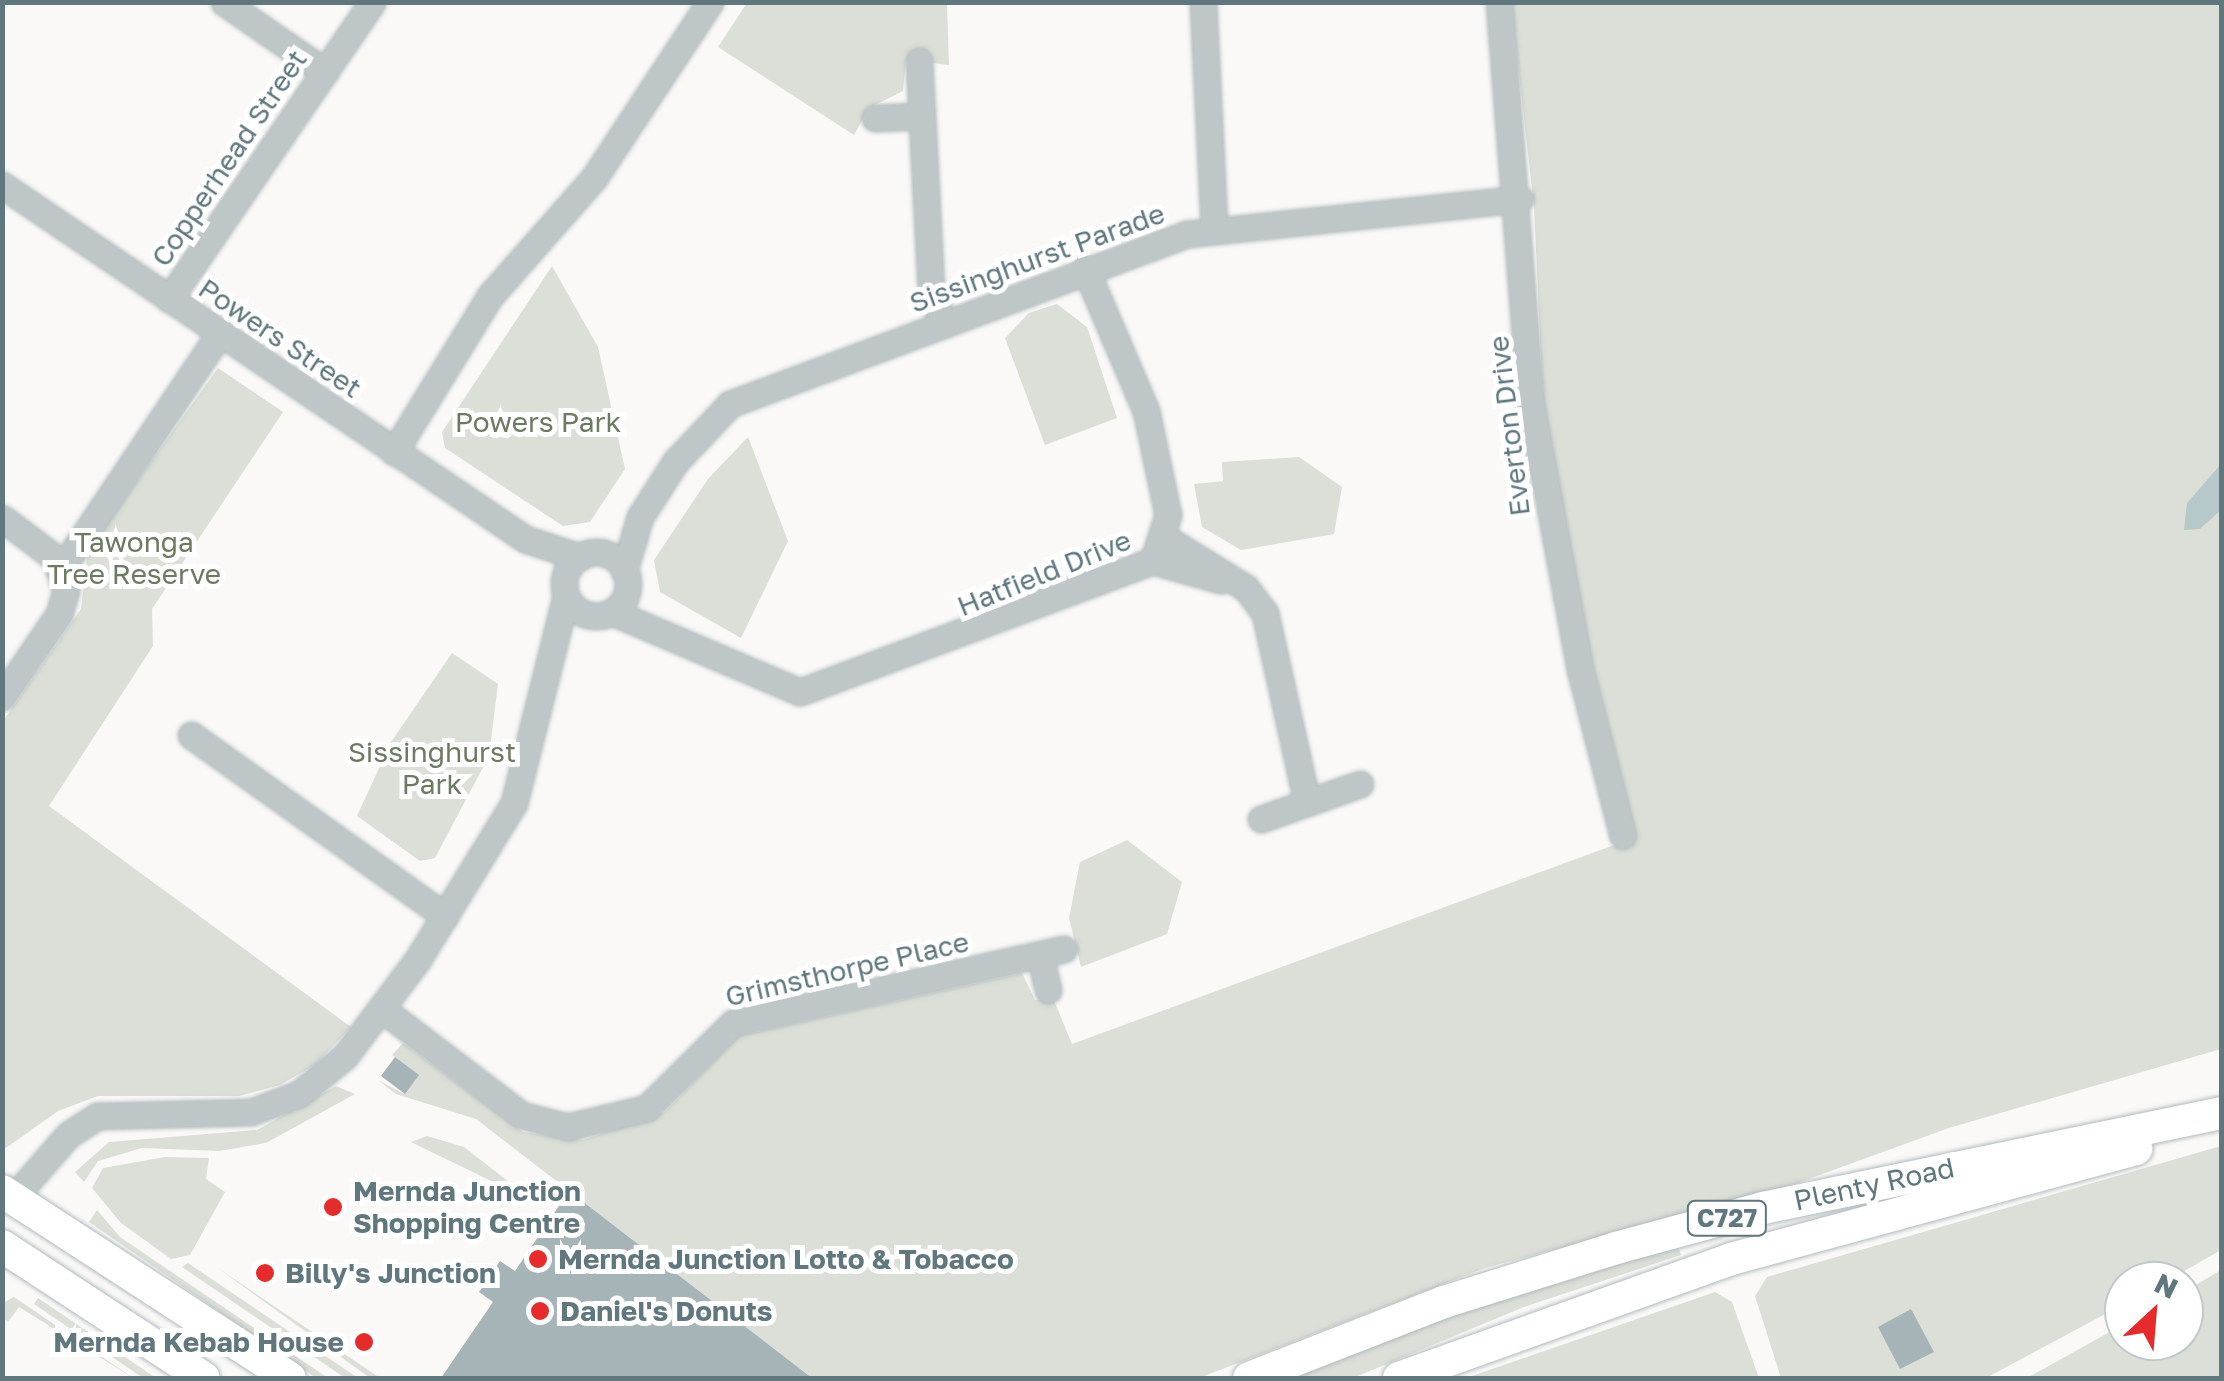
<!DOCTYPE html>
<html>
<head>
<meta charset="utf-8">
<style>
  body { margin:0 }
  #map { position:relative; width:2224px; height:1381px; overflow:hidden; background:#faf9f8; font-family:"Golos Text",sans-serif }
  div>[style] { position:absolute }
  .green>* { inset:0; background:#dbdfd7 }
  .water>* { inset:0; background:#b6c8c9 }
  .building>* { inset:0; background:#a7b4b7 }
  .roads { filter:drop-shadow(0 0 2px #b2babd) drop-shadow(0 0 2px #b2babd) }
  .minor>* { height:25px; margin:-12.5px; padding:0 12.5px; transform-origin:12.5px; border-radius:12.5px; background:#bec6c8 }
  .minor>.ring { margin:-12.5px; padding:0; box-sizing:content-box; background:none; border:25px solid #bec6c8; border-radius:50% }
  .major>* { height:32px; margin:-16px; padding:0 16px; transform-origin:16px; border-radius:16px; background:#fff }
  .dots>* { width:28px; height:28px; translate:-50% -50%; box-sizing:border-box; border:5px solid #fff; border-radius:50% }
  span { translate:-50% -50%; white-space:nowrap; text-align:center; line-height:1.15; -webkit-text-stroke:10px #fff; paint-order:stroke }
  .shield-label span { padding:2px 8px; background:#fff; border:2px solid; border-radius:8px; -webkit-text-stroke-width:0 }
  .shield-label { font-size:25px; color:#5f777d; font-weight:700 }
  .street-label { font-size:28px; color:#5f777d }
  .park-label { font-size:28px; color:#6d7a63 }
  .poi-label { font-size:28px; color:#5f777d; font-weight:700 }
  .left { translate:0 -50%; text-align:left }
  .right { translate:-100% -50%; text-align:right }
  .frame { position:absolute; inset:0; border:5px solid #5f777d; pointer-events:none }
  .north { position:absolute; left:2104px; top:1261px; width:100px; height:100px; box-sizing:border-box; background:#fff; border:2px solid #bfc9cb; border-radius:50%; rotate:26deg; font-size:28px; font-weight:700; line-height:40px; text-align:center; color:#5f777d }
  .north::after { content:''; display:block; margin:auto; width:35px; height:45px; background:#e72b2a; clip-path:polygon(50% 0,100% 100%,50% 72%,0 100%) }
</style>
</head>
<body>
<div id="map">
  <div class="green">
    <i style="clip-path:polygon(747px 3px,947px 3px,949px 65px,906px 60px,903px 91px,869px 108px,854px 135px,718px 47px)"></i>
    <i style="clip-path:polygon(1511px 3px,2221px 3px,2221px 1049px,1949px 1128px,1781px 1189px,1485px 1268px,1199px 1378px,812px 1378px,476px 1119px,396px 1094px,378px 1080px,404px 1094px,418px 1076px,392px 1055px,403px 1043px,523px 1132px,583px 1140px,665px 1112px,738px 1036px,1022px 973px,1035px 1000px,1053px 998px,1072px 1044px,1636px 837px,1588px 648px,1543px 400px,1534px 207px)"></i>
    <i style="clip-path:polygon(552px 266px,598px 347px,625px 469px,590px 522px,563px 526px,445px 448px,442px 432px)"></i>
    <i style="clip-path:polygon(1057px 304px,1087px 327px,1117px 418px,1045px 445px,1005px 338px,1029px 313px)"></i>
    <i style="clip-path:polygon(218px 368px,283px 412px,152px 609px,153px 646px,49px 806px,351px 1027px,316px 1064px,280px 1085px,239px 1096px,98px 1096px,58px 1111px,3px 1150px,3px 721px,81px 609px,88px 550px)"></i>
    <i style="clip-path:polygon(748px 437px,788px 541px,741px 638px,660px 592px,654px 560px,708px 479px)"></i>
    <i style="clip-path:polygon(1299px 457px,1342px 487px,1334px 534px,1241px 550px,1202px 527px,1194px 484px,1223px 481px,1222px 462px)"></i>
    <i style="clip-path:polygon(452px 653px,498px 684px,489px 756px,435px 858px,420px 861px,357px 816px,391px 742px)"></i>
    <i style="clip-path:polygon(1127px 840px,1182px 882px,1167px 934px,1081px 967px,1069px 918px,1080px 862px)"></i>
    <i style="clip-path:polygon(336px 1086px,355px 1094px,266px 1143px,219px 1151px,142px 1148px,98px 1161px,84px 1182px,75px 1172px,109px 1142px,257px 1130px)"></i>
    <i style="clip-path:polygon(427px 1136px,464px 1147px,536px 1203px,411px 1142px)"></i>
    <i style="clip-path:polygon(2221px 1146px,2221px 1250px,2167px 1281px,2124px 1281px,2124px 1304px,1986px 1378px,1781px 1378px,1755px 1296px,1767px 1277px)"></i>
    <i style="clip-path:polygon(165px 1157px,209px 1158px,206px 1179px,225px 1192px,190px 1255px,171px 1259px,121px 1223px,92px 1188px,103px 1168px)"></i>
    <i style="clip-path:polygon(97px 1210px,120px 1237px,328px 1378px,316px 1378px,89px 1222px)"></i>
    <i style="clip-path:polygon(1678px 1246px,1681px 1255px,1524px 1307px,1353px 1378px,1282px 1378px,1481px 1303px)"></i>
    <i style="clip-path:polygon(188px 1263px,358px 1378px,345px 1378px,182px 1267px)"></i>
    <i style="clip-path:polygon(215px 1266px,380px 1378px,370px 1378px)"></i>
    <i style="clip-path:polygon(2221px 1270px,2221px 1378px,2027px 1378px,2124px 1324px,2124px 1341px,2184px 1341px,2184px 1292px)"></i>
    <i style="clip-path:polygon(1715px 1292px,1732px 1302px,1759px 1378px,1466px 1378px)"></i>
    <i style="clip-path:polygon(14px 1297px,133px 1378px,19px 1307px,8px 1322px,3px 1318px,3px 1303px)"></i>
    <i style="clip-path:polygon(38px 1298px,156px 1378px,143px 1378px,34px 1304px)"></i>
  </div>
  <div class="water">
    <i style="clip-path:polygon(2221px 464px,2221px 510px,2200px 529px,2184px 530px,2187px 503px)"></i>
  </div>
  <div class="building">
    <i style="clip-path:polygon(395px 1057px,419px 1075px,405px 1094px,381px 1076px)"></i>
    <i style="clip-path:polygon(569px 1191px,577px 1197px,812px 1378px,441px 1378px,493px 1302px,479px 1292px,500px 1261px,515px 1271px)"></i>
    <i style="clip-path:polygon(1911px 1309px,1934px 1352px,1900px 1369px,1878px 1327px)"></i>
  </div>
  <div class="roads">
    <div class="minor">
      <i style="left:224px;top:2px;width:123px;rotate:34.7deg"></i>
      <i style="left:1203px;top:2px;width:227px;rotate:87.2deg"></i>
      <i style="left:1499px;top:2px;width:404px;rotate:85.5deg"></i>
      <i style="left:1531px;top:405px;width:269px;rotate:79.5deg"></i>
      <i style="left:1580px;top:669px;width:172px;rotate:75.6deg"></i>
      <i style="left:919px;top:61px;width:227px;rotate:87deg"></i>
      <i style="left:931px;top:288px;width:39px;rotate:72deg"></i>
      <i style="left:875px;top:118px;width:47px;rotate:-2.4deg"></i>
      <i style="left:2px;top:185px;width:632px;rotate:34.09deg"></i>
      <i style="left:525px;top:539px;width:58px;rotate:18.1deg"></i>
      <i style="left:169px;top:299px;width:360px;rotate:-55.6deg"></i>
      <i style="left:394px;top:452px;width:183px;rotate:-58.4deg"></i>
      <i style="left:490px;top:296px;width:157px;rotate:-48.6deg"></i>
      <i style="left:594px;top:178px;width:211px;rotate:-56.6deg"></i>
      <i style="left:2px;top:518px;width:66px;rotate:37deg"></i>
      <i style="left:55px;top:558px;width:34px;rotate:71deg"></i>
      <i style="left:66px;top:590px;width:25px;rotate:106deg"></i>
      <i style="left:59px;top:614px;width:101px;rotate:124.5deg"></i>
      <i style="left:1167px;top:539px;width:93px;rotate:31.8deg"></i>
      <i style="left:1246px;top:588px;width:31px;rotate:53deg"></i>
      <i style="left:1265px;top:613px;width:194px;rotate:77.5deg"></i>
      <i class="ring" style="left:564px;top:552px;width:39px;height:39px"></i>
      <i style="left:1153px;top:561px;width:71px;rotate:15.6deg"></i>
      <i style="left:62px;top:568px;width:283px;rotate:-56.1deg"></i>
      <i style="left:624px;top:571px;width:56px;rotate:-73.5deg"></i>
      <i style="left:640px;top:517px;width:67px;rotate:-57.3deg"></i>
      <i style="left:676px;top:461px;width:79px;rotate:-46.5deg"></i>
      <i style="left:730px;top:404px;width:488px;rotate:-20.4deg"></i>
      <i style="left:1187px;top:234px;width:335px;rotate:-6deg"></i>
      <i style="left:612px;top:612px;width:204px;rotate:23.1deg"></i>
      <i style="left:800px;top:692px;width:377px;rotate:-20.4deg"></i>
      <i style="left:1153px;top:561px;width:48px;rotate:-71.9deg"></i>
      <i style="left:1168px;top:515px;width:106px;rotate:-101.9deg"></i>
      <i style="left:1146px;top:411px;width:155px;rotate:-113.1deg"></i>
      <i style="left:191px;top:735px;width:312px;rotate:35.5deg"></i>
      <i style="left:1261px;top:819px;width:105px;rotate:-19.5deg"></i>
      <i style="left:1040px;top:955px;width:36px;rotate:77deg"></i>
      <i style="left:382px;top:1009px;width:175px;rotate:37.3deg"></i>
      <i style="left:521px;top:1115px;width:49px;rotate:14.3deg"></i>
      <i style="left:568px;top:1127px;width:81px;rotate:-13.5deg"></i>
      <i style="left:647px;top:1108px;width:121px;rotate:-44.7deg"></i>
      <i style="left:733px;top:1023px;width:339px;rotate:-12.6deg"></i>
      <i style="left:14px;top:1197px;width:82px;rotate:-48.9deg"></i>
      <i style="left:68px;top:1135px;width:35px;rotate:-33deg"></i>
      <i style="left:97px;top:1116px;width:154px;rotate:-1.5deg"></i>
      <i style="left:251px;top:1112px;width:51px;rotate:-20.6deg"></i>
      <i style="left:299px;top:1094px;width:60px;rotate:-39.6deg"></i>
      <i style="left:345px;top:1056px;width:121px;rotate:-53deg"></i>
      <i style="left:418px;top:959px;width:183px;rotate:-58.4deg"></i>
      <i style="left:514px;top:803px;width:213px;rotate:-75.9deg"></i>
    </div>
    <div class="major">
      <i style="left:2px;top:1191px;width:343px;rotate:33deg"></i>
      <i style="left:2px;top:1246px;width:241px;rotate:33.2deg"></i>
      <i style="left:1249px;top:1378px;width:209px;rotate:-21.3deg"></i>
      <i style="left:1444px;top:1302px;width:180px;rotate:-17.4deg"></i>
      <i style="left:1616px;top:1248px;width:152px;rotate:-15.2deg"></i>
      <i style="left:1763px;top:1208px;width:469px;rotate:-11.7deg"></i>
      <i style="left:1399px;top:1378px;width:353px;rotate:-19.7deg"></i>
      <i style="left:1731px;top:1259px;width:420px;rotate:-15.2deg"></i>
    </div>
  </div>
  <div class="dots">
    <i style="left:333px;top:1207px;background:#e72b2a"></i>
    <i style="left:538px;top:1259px;background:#e72b2a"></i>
    <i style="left:265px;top:1273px;background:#e72b2a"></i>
    <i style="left:540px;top:1311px;background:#e72b2a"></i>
    <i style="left:364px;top:1342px;background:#e72b2a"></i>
  </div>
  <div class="shield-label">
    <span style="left:1727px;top:1218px">C727</span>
  </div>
  <div class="street-label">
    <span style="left:229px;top:158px;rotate:-56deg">Copperhead Street</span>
    <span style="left:1037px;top:258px;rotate:-20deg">Sissinghurst Parade</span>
    <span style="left:280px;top:338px;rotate:34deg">Powers Street</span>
    <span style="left:1509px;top:426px;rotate:-97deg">Everton Drive</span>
    <span style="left:1044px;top:573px;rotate:-22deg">Hatfield Drive</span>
    <span style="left:847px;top:969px;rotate:-13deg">Grimsthorpe Place</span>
    <span style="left:1874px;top:1184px;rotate:-12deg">Plenty Road</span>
  </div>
  <div class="park-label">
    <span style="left:538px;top:422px">Powers Park</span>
    <span style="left:134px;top:558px">Tawonga<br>Tree Reserve</span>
    <span style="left:432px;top:768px">Sissinghurst<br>Park</span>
  </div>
  <div class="poi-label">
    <span class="left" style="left:353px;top:1207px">Mernda Junction<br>Shopping Centre</span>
    <span class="left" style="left:558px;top:1259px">Mernda Junction Lotto &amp; Tobacco</span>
    <span class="left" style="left:285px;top:1273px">Billy's Junction</span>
    <span class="left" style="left:560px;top:1311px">Daniel's Donuts</span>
    <span class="right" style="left:344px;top:1342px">Mernda Kebab House</span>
  </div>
  <div class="frame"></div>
  <div class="north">N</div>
</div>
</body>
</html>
